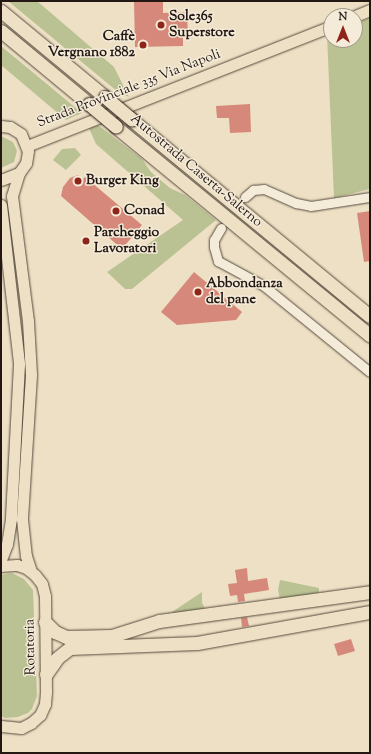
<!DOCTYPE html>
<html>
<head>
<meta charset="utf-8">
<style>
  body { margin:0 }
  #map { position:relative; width:371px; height:754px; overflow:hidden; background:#eee0c4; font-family:"Sorts Mill Goudy",serif }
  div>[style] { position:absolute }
  .green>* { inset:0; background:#bac293 }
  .building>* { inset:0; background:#d6897a }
  .roads { filter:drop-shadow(0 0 1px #55493e) drop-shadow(0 0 1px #55493e) }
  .minor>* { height:9px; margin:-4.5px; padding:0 4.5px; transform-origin:4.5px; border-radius:4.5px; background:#f4ebd9 }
  .major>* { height:11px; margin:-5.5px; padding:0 5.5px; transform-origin:5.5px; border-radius:5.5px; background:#eee0c4 }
  .highway>* { height:13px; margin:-6.5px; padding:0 6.5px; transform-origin:6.5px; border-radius:6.5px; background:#eee0c4 }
  .bridges { filter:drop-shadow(0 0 1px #221712) drop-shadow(0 0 1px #221712) }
  .highway-bridge>* { height:13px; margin:-6.5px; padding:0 6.5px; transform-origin:6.5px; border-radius:6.5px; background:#eee0c4 }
  .dots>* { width:11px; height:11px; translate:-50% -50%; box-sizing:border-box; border:2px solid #f4ebd9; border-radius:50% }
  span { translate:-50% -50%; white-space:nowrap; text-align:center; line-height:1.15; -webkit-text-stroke:3px #f4ebd9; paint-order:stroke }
  .poi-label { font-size:14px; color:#221712; font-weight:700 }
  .left { translate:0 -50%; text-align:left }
  .right { translate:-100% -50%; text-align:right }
  .street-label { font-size:14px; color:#221712 }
  .frame { position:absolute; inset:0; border:2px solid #221712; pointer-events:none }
  .north { position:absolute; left:323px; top:8px; width:40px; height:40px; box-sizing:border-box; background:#f4ebd9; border:1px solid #a09689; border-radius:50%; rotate:0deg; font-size:11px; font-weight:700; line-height:16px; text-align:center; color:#221712 }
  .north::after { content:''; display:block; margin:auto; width:14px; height:18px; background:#8f2418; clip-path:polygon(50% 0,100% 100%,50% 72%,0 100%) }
</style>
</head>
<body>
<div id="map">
  <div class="green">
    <i style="clip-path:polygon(8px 1px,37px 1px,114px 67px,129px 97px,118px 92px)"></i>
    <i style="clip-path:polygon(370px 18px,370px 189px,334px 198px,327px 35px,331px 34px,331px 40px,355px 40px,355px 24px)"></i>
    <i style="clip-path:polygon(1px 46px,82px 113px,66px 120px,1px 65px)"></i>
    <i style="clip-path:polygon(98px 125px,142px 159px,151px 172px,170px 188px,185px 195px,216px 220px,132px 289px,125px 289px,107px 272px,183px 220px,96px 144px,89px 128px)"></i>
    <i style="clip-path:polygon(1px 136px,13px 142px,17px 151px,14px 162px,1px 168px)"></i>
    <i style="clip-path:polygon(75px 148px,81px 155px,66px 170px,53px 160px,62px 149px)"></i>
    <i style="clip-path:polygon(12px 573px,24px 579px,33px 590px,37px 696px,32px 709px,28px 713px,18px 717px,5px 718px,1px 716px,1px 575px)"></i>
    <i style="clip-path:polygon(280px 580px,319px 588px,319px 593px,280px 599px,278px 590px)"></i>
    <i style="clip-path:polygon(202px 592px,202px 603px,206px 610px,173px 616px,172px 612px)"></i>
  </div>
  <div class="building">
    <i style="clip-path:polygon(134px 1px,163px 1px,163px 13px,187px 12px,188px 37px,183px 37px,183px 46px,135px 47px)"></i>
    <i style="clip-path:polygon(250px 104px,251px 132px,230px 133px,229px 118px,217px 118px,216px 106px)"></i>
    <i style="clip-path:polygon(78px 175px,83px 179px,85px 177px,142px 225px,122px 249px,61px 196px,63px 187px,70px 178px)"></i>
    <i style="clip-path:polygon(370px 211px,370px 261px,364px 262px,357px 213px)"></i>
    <i style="clip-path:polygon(194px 272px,242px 312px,236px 320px,177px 325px,161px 312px)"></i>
    <i style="clip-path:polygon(247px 568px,248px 581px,267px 578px,269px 590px,244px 594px,245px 601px,238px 602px,237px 595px,230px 596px,228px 584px,237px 583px,235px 570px)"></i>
    <i style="clip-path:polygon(247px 617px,249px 626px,242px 627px,241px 618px)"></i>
    <i style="clip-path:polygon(351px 639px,355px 651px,338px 656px,334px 644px)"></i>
  </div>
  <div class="roads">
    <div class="minor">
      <i style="left:245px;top:197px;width:11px;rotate:-41deg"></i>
      <i style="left:253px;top:190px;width:11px;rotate:-5deg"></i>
      <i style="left:264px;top:189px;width:35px;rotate:24deg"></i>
      <i style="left:296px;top:203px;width:15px;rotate:11deg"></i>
      <i style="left:311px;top:206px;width:60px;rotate:-8.7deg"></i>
      <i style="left:221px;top:228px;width:14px;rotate:120deg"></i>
      <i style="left:214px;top:240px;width:7px;rotate:90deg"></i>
      <i style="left:214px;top:247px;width:15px;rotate:74deg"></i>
      <i style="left:218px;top:261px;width:52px;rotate:28.5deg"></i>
      <i style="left:264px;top:286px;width:136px;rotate:39.1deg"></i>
    </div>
    <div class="major">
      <i style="left:355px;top:16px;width:16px;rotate:-22deg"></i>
      <i style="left:1px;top:126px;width:9px;rotate:6deg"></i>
      <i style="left:10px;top:127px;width:13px;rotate:32deg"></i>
      <i style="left:21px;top:134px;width:18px;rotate:68deg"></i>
      <i style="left:28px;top:151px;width:12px;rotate:99deg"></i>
      <i style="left:26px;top:163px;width:12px;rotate:125deg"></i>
      <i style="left:19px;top:173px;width:19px;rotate:159deg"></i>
      <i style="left:27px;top:146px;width:327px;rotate:-21.5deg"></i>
      <i style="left:19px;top:173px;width:24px;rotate:107deg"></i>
      <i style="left:12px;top:196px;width:126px;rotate:82.7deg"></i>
      <i style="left:28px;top:321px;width:54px;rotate:86.8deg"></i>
      <i style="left:31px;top:375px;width:144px;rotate:93.6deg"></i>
      <i style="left:22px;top:519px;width:37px;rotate:84deg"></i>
      <i style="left:26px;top:556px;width:16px;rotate:72deg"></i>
      <i style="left:1px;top:205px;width:160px;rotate:83.5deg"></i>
      <i style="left:19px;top:364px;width:155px;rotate:93deg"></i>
      <i style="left:11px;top:519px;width:25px;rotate:99deg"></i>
      <i style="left:7px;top:544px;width:17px;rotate:111deg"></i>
      <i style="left:1px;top:566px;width:16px;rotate:-4deg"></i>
      <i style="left:17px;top:565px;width:9px;rotate:18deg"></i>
      <i style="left:26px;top:568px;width:11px;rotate:38deg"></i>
      <i style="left:35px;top:575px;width:11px;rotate:52deg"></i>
      <i style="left:42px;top:584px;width:12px;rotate:76deg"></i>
      <i style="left:45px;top:596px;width:96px;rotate:89.4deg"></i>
      <i style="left:46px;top:692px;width:12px;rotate:95deg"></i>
      <i style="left:45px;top:704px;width:12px;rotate:114deg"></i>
      <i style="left:40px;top:715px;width:12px;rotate:138deg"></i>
      <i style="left:31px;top:723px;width:11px;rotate:153deg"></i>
      <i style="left:21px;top:728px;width:20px;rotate:-174deg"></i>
    </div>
    <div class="highway">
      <i style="left:1px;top:11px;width:135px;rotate:39.6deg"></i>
      <i style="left:1px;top:31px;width:114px;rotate:39.7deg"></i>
      <i style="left:132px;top:120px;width:308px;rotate:39.5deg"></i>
      <i style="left:116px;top:127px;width:329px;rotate:39.4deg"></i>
      <i style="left:45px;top:622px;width:14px;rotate:45deg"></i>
      <i style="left:55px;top:632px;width:12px;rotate:24deg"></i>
      <i style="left:66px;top:637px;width:46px;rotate:-1.2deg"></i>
      <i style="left:112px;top:636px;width:49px;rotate:-17.7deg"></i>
      <i style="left:159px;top:621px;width:213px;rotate:-7.8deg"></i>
      <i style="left:46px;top:674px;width:19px;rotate:-55deg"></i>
      <i style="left:57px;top:658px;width:16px;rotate:-38deg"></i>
      <i style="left:70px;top:648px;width:127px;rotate:-2.3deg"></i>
      <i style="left:197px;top:643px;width:176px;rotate:-10.2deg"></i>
    </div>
  </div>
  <div class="bridges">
    <div class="highway-bridge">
      <i style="left:105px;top:97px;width:35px;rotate:40deg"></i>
      <i style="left:89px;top:104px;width:35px;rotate:40deg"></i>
    </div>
  </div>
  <div class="dots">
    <i style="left:161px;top:25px;background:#8f2418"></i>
    <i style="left:143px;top:45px;background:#8f2418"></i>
    <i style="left:78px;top:181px;background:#8f2418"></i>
    <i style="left:116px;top:211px;background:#8f2418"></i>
    <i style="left:86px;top:241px;background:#8f2418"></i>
    <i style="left:198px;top:292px;background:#8f2418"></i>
  </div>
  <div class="poi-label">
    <span class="left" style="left:169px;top:25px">Sole365<br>Superstore</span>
    <span class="right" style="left:135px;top:45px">Caffè<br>Vergnano 1882</span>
    <span class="left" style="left:86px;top:181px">Burger King</span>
    <span class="left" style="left:124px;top:211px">Conad</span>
    <span class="left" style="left:94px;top:241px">Parcheggio<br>Lavoratori</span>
    <span class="left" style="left:206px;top:292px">Abbondanza<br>del pane</span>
  </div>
  <div class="street-label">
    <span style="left:129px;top:89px;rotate:-21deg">Strada Provinciale 335 Via Napoli</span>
    <span style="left:196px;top:171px;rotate:40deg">Autostrada Caserta-Salerno</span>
    <span style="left:31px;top:647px;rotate:-91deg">Rotatoria</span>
  </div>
  <div class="frame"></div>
  <div class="north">N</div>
</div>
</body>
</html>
